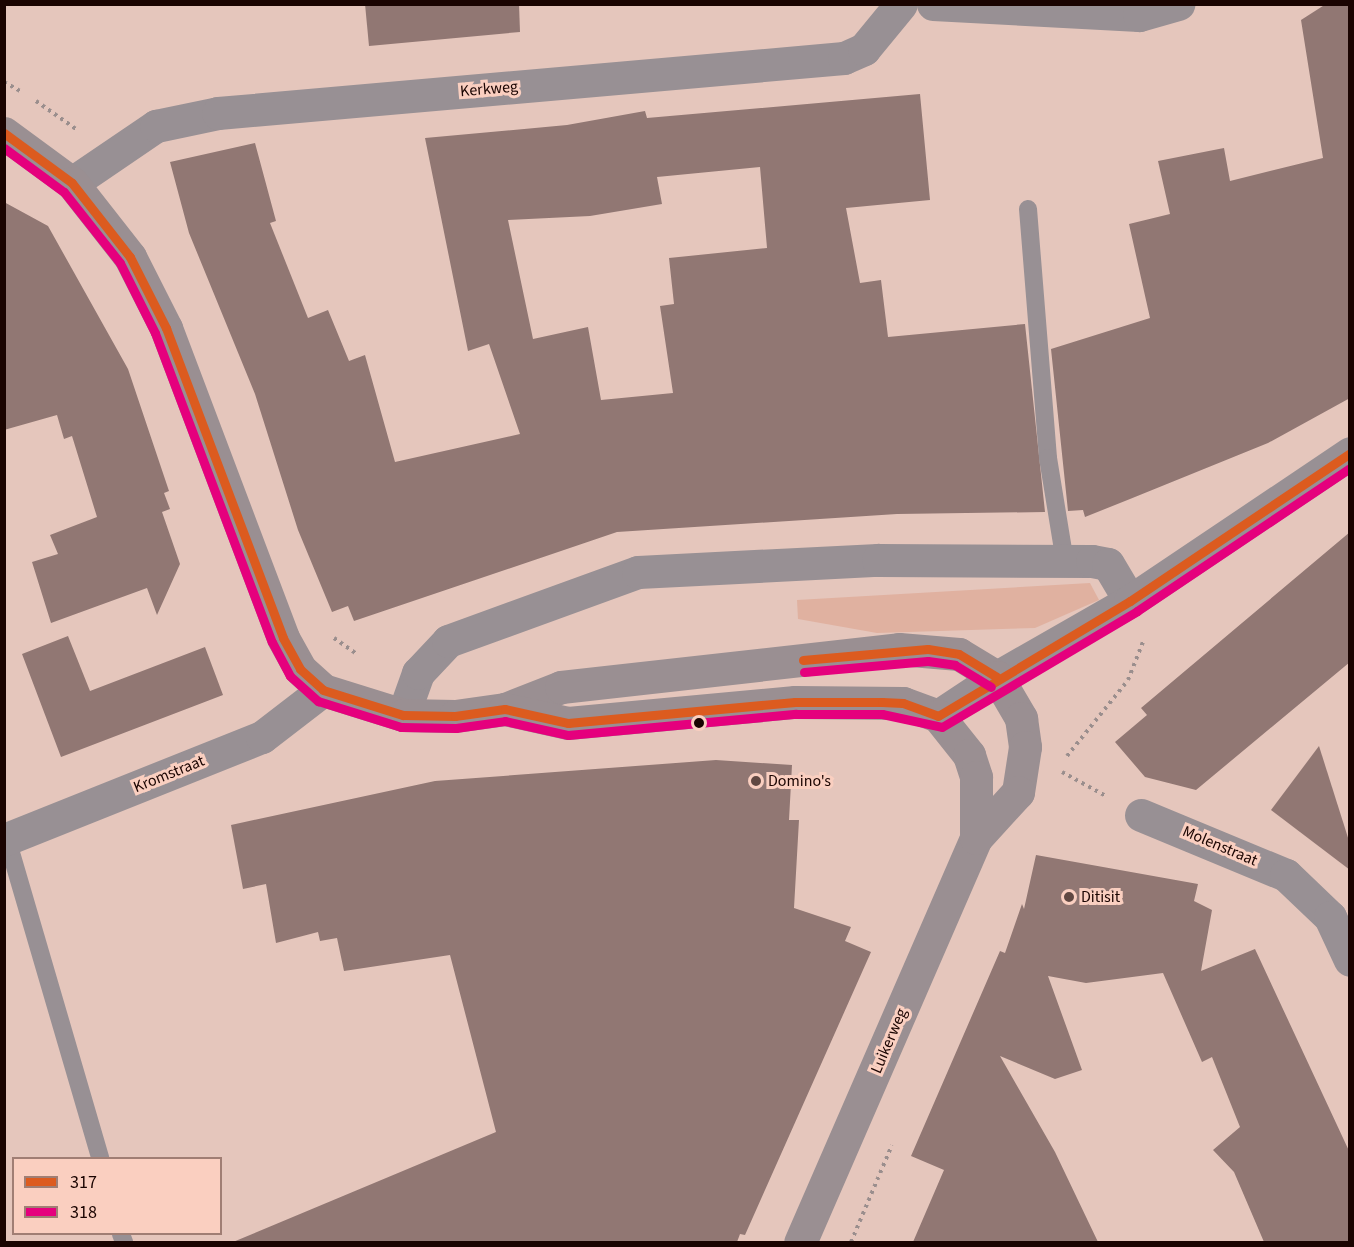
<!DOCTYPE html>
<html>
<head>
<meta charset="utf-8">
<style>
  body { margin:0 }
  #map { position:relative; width:1354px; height:1247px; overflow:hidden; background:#e5c6bc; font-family:"Source Sans 3",sans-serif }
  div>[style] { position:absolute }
  .green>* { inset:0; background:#e0b1a0 }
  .building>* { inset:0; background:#917773 }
  .path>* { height:4px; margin-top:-2px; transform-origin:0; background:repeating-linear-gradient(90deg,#9a8e8d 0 3px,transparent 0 7.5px) }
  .lane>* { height:18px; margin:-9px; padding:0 9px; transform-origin:9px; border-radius:9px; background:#989094 }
  .street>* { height:33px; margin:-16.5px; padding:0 16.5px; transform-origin:16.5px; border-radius:16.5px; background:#989094 }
  .secondary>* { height:33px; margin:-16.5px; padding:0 16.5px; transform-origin:16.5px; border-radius:16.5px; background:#9a8f92 }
  .bus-1>* { height:9px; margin:-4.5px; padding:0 4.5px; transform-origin:4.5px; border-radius:4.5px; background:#dc5b1f }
  .bus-2>* { height:9px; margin:-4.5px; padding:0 4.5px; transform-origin:4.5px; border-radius:4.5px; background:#e5007d }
  .dots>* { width:16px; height:16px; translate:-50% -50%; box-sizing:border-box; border:3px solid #facfc0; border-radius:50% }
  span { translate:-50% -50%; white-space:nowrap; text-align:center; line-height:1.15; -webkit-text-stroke:6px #facfc0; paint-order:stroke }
  .street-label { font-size:16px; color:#1a0401 }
  .poi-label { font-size:16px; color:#1a0401 }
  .left { translate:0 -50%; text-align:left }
  .frame { position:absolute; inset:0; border:6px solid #1a0401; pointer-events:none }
  .legend { position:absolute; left:12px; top:1157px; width:210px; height:78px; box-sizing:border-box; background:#facfc0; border:2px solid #a07e74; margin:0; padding:8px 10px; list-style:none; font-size:18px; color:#1a0401 }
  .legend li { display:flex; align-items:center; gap:12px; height:30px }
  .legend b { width:30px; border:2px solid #a07e74 }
</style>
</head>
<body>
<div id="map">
  <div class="green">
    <i style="clip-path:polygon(1090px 583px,1099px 600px,1035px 628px,877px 633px,798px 619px,797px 600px)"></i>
  </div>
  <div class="building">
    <i style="clip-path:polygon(365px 4px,519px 4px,520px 32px,369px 46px)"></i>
    <i style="clip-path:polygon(1326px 4px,1350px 4px,1350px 398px,1268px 443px,1130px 499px,1085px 517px,1083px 510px,1068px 511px,1051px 349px,1150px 318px,1129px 224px,1170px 214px,1158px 161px,1224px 148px,1230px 181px,1323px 158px,1301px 20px)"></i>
    <i style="clip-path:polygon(evenodd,920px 94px,930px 200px,846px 208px,860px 283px,881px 280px,888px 337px,1025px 324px,1045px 512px,897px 514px,617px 532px,354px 621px,348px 606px,332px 612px,298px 530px,255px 394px,189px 233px,170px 162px,255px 143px,276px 221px,270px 223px,308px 318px,328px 310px,349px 361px,365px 355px,395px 462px,520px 434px,489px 344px,468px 351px,425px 138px,567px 125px,645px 111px,647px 118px,920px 94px,760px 167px,767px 248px,669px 258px,674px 304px,660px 306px,673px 393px,601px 400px,588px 327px,533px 339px,508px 220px,590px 216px,662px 204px,657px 177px,760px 167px)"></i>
    <i style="clip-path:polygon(4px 202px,48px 226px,128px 369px,169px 491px,164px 493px,170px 509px,162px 512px,180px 564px,157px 615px,147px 588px,51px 623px,32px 562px,58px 554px,50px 535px,97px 517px,72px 436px,64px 439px,57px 415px,4px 430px)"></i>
    <i style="clip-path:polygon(1350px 532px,1350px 662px,1196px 790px,1145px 777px,1115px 742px,1147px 715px,1141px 708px)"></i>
    <i style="clip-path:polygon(68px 636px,90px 691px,205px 647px,223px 695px,61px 757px,22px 654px)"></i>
    <i style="clip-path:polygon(1319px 746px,1350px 844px,1350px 870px,1271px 810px)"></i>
    <i style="clip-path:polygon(716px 760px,792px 765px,789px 820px,799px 820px,794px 908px,851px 927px,845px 941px,871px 952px,745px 1235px,740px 1234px,737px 1242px,233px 1242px,496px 1132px,450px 955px,344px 971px,337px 938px,320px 941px,318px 932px,276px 943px,266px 884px,243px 889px,231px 825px,435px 781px)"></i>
    <i style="clip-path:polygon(1036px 855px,1198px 884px,1194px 901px,1212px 910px,1201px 971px,1255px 949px,1350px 1153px,1350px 1242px,1264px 1242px,1234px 1172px,1213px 1150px,1240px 1127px,1212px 1057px,1202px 1062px,1163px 973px,1086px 983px,1048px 976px,1082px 1070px,1055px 1079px,1000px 1056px,1055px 1152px,1098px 1242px,913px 1242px,944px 1170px,911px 1156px,1000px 951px,1005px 953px,1022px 904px,1024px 909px)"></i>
  </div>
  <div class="path">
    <i style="left:4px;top:82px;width:21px;rotate:29deg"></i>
    <i style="left:36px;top:101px;width:49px;rotate:35deg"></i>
    <i style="left:334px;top:638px;width:28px;rotate:35deg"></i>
    <i style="left:1067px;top:756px;width:97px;rotate:-51.2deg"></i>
    <i style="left:1128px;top:680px;width:41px;rotate:-68.5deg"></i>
    <i style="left:1062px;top:772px;width:50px;rotate:28.6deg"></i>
    <i style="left:851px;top:1242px;width:105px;rotate:-67.1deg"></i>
  </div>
  <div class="lane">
    <i style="left:1028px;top:209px;width:250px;rotate:85.4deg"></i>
    <i style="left:1048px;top:458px;width:105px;rotate:80.7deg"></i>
    <i style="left:7px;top:839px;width:332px;rotate:73.7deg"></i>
    <i style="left:121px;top:1234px;width:9px;rotate:69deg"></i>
  </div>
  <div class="street">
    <i style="left:933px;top:4px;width:206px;rotate:3.1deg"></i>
    <i style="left:1139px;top:15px;width:41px;rotate:-15.8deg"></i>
    <i style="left:72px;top:183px;width:102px;rotate:-34.2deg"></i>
    <i style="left:156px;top:126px;width:63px;rotate:-11.8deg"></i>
    <i style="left:218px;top:113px;width:628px;rotate:-5.02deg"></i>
    <i style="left:844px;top:58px;width:22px;rotate:-24deg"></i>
    <i style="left:864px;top:49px;width:58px;rotate:-50.6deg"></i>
    <i style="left:403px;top:715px;width:45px;rotate:-70.3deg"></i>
    <i style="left:418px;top:673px;width:44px;rotate:-46.8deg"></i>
    <i style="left:448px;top:641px;width:202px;rotate:-20deg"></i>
    <i style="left:638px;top:572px;width:240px;rotate:-2.9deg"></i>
    <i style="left:878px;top:560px;width:214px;rotate:0.3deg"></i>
    <i style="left:1092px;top:561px;width:16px;rotate:11deg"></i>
    <i style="left:1108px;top:564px;width:43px;rotate:59.3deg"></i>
    <i style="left:938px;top:716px;width:71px;rotate:-33.5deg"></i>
    <i style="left:997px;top:677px;width:153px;rotate:-29.7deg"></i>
    <i style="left:1130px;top:601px;width:265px;rotate:-33.9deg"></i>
    <i style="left:1141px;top:815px;width:157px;rotate:22.5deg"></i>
    <i style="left:1286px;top:875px;width:61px;rotate:43.7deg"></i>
    <i style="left:1330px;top:917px;width:47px;rotate:65.1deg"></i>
    <i style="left:4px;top:840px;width:278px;rotate:-21.8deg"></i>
    <i style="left:262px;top:737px;width:77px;rotate:-37.6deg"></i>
  </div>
  <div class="secondary">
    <i style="left:4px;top:133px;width:84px;rotate:36.3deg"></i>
    <i style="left:72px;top:183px;width:94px;rotate:51.9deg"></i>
    <i style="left:130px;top:257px;width:80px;rotate:63.1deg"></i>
    <i style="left:166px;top:328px;width:331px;rotate:69.3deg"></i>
    <i style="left:283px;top:638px;width:35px;rotate:61deg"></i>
    <i style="left:300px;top:669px;width:31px;rotate:42deg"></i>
    <i style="left:323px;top:690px;width:84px;rotate:17.4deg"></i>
    <i style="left:403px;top:715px;width:52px;rotate:1.1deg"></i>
    <i style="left:455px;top:716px;width:50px;rotate:-8deg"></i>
    <i style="left:505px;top:709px;width:60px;rotate:-21.4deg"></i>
    <i style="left:561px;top:687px;width:340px;rotate:-6.4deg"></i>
    <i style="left:899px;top:649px;width:60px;rotate:4.8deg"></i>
    <i style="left:959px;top:654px;width:44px;rotate:31.2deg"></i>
    <i style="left:997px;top:677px;width:48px;rotate:59.7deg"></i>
    <i style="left:1021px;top:718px;width:29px;rotate:82deg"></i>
    <i style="left:1025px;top:747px;width:46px;rotate:98.8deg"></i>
    <i style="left:1018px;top:792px;width:62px;rotate:132.4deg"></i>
    <i style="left:976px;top:838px;width:441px;rotate:113.5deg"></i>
    <i style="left:505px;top:709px;width:65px;rotate:12.5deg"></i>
    <i style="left:568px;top:723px;width:228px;rotate:-5.3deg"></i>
    <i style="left:795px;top:702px;width:108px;rotate:0.5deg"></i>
    <i style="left:903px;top:703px;width:37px;rotate:20deg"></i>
    <i style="left:938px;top:716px;width:50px;rotate:51.5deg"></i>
    <i style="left:969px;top:755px;width:23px;rotate:72deg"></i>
    <i style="left:976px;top:777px;width:61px;rotate:90deg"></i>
  </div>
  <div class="bus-1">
    <i style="left:4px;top:133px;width:84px;rotate:36.3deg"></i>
    <i style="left:72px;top:183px;width:94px;rotate:51.9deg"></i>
    <i style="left:130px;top:257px;width:80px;rotate:63.1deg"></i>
    <i style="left:166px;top:328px;width:331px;rotate:69.3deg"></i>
    <i style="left:283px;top:638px;width:35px;rotate:61deg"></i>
    <i style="left:300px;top:669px;width:31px;rotate:42deg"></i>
    <i style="left:323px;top:690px;width:84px;rotate:17.4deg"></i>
    <i style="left:403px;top:715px;width:52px;rotate:1.1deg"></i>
    <i style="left:455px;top:716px;width:50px;rotate:-8deg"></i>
    <i style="left:505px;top:709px;width:65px;rotate:12.5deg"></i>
    <i style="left:568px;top:723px;width:228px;rotate:-5.3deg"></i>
    <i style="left:795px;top:702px;width:87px"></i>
    <i style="left:882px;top:702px;width:21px;rotate:3deg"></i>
    <i style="left:903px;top:703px;width:37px;rotate:20deg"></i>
    <i style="left:938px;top:716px;width:224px;rotate:-30.9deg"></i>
    <i style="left:1130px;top:601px;width:265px;rotate:-33.9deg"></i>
    <i style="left:803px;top:660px;width:125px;rotate:-5deg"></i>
    <i style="left:928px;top:649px;width:31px;rotate:9deg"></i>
    <i style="left:959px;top:654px;width:44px;rotate:31.2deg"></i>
  </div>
  <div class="bus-2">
    <i style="left:4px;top:148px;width:74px;rotate:36.3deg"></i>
    <i style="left:64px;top:192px;width:90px;rotate:51.7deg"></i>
    <i style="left:120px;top:263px;width:78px;rotate:63.4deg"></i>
    <i style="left:155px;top:333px;width:330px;rotate:69.3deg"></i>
    <i style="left:272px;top:642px;width:38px;rotate:62deg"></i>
    <i style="left:290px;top:676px;width:38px;rotate:42deg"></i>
    <i style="left:318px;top:701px;width:87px;rotate:17.4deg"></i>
    <i style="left:401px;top:727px;width:55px;rotate:1deg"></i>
    <i style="left:456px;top:728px;width:49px;rotate:-8.1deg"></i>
    <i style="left:505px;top:721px;width:65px;rotate:12.5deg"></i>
    <i style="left:568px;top:735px;width:229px;rotate:-5.3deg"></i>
    <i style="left:796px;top:714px;width:86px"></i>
    <i style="left:882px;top:714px;width:61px;rotate:12.2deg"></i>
    <i style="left:942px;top:727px;width:227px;rotate:-30.7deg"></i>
    <i style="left:1137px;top:611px;width:257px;rotate:-33.9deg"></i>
    <i style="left:804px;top:672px;width:124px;rotate:-5.1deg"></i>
    <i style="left:928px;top:661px;width:27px;rotate:8deg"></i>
    <i style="left:955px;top:665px;width:42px;rotate:31.4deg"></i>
  </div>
  <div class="dots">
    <i style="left:699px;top:723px;background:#1a0401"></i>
    <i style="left:756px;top:781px;background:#614842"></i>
    <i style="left:1069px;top:897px;background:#614842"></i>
  </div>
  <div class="street-label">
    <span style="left:489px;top:89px;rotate:-5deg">Kerkweg</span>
    <span style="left:169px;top:774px;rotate:-22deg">Kromstraat</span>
    <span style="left:1220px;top:846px;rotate:23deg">Molenstraat</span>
    <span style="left:889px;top:1041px;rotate:-67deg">Luikerweg</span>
  </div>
  <div class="poi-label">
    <span class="left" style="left:768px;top:781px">Domino's</span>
    <span class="left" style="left:1081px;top:897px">Ditisit</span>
  </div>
  <div class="frame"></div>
  <ul class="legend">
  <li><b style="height:8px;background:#dc5b1f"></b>317</li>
  <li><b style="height:8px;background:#e5007d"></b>318</li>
  </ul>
</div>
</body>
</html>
